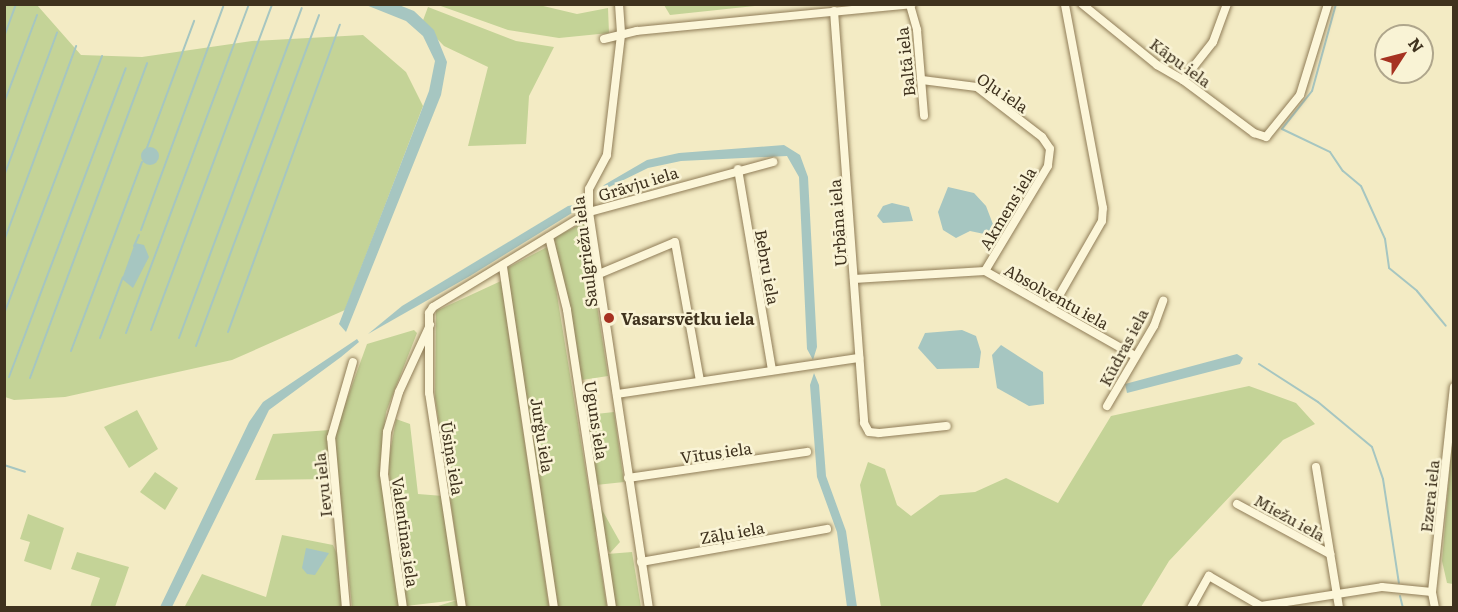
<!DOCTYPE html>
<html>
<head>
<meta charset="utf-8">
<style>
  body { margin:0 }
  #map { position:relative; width:1458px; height:612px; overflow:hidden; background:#f3ebc4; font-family:Literata,serif }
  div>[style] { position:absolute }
  .green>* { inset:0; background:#c4d397 }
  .water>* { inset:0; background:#a6c6c1 }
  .round { border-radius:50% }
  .stream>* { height:2px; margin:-1px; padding:0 1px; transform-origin:1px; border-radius:1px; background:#a6c6c1 }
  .roads { filter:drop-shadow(0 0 2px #907d58) drop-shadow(0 0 2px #907d58) }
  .street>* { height:8px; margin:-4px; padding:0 4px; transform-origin:4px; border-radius:4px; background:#fcf6d9 }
  .dots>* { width:16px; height:16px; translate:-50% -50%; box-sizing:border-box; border:3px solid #f9f3d5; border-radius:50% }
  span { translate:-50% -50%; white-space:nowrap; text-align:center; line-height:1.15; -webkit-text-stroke:5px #f9f3d5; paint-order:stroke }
  .street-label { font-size:16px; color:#3f321e }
  .poi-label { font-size:16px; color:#3f321e; font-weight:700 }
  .left { translate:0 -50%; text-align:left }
  .frame { position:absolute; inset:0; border:6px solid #3f321e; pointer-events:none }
  .north { position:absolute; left:1374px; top:24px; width:60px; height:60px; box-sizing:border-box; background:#f9f3d5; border:2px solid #afa68c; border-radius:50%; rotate:54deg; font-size:16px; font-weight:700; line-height:24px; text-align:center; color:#3f321e }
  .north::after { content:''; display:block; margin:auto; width:21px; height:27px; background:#a63221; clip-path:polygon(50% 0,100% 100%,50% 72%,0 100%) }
</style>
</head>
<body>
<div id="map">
  <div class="green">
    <i style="clip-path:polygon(5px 5px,37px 5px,81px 55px,142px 57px,252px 41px,363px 35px,406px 72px,423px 106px,345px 310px,232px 360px,65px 397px,14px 400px,5px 397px)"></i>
    <i style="clip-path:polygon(438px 5px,539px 5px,577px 14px,608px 8px,609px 33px,559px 38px,508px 30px)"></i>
    <i style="clip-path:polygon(664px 5px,765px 5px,670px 15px)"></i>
    <i style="clip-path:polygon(428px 7px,516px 41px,554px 47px,529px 96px,526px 144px,468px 146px,488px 67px,444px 46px,422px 23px)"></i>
    <i style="clip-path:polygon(584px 222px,608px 376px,582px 380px,554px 238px)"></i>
    <i style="clip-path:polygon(549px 246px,592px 509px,601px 508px,620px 542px,610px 553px,595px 531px,607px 607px,558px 607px,507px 268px)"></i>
    <i style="clip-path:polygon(501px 281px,549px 607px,466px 607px,435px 397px,436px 311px)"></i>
    <i style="clip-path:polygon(414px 330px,417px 333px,386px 412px,380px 464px,400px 607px,352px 607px,334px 435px,367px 344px)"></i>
    <i style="clip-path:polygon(1249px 386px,1296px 403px,1315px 424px,1283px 440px,1169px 561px,1141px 607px,881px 607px,860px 485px,868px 462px,885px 469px,897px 505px,911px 516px,940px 495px,975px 492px,1006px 478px,1058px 503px,1111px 416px)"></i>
    <i style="clip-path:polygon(137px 410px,158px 449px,129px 468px,104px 427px)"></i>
    <i style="clip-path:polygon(614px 412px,624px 482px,596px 485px,587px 415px)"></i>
    <i style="clip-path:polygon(396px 419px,410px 424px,418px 494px,443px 496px,459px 607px,435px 607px,457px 600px,406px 606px,388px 464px)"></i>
    <i style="clip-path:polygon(1453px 429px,1453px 584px,1447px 583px,1442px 561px)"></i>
    <i style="clip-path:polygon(330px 430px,331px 479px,255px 480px,273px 434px)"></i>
    <i style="clip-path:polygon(155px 472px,178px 488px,165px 510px,140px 492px)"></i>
    <i style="clip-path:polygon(28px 514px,64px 528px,51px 570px,24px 561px,30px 542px,20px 539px)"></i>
    <i style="clip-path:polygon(282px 535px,333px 545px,342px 565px,341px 607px,184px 608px,202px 574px,266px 597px)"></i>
    <i style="clip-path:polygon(77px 552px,129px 567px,115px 607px,90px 607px,100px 578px,71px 569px)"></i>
    <i style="clip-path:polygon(632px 552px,641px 607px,615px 607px,607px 554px)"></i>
  </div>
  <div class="water">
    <i style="clip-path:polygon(366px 5px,399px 5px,414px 11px,434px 30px,447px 62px,441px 95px,346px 332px,339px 324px,429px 91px,435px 61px,423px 36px,406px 21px)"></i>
    <i style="clip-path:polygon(784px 145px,800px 155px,808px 177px,817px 347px,813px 360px,807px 349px,799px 177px,787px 156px,681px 161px,648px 168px,599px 192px,604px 185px,647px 160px,679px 153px)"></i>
    <i class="round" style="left:141px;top:147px;width:18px;height:18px"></i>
    <i style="clip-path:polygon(948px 187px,974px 193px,986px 206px,994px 227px,989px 235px,970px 231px,956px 238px,943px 230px,938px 212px)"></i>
    <i style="clip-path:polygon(892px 203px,909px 207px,913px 221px,883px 223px,877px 216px,883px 206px)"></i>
    <i style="clip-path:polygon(579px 204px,572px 213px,470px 276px,368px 334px,402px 306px,568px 206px)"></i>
    <i style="clip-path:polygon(135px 243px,144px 245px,149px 257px,133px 288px,122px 279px)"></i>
    <i style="clip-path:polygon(962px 330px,976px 336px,981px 352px,979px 368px,937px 369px,918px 348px,925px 333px)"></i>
    <i style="clip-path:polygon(357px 339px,359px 342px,341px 357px,269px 410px,172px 607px,160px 607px,249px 422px,263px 402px)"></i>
    <i style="clip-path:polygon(1001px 345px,1043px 372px,1044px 404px,1029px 406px,997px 388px,992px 355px)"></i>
    <i style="clip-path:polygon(1237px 354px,1243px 358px,1240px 364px,1127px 393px,1125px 384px)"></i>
    <i style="clip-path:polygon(814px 373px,819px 385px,826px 476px,846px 531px,857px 607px,847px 607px,837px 532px,817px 477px,810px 385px)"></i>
    <i style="clip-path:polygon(306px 548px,329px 553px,315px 575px,307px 574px,302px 568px)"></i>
  </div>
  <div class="stream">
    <i style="left:1336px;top:4px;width:90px;rotate:105.4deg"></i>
    <i style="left:1312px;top:91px;width:48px;rotate:128.3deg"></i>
    <i style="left:1282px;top:129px;width:53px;rotate:25.6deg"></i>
    <i style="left:1330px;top:152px;width:23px;rotate:56deg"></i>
    <i style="left:1343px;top:171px;width:23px;rotate:40deg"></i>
    <i style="left:1361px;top:186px;width:58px;rotate:65.6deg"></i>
    <i style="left:1385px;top:239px;width:29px;rotate:82deg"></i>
    <i style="left:1389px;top:268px;width:36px;rotate:39deg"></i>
    <i style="left:1417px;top:291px;width:45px;rotate:50.4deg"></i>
    <i style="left:4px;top:37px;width:35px;rotate:-70deg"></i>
    <i style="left:4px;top:103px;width:94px;rotate:-69.4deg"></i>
    <i style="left:145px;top:153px;width:141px;rotate:-69.6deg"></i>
    <i style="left:4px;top:176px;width:153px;rotate:-69.7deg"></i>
    <i style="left:141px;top:230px;width:238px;rotate:-69.8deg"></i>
    <i style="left:4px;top:241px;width:208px;rotate:-69.7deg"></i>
    <i style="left:134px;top:246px;width:12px;rotate:-66deg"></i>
    <i style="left:4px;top:314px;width:276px;rotate:-69.2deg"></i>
    <i style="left:151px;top:330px;width:348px;rotate:-69.6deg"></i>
    <i style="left:228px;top:332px;width:327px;rotate:-70deg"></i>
    <i style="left:126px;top:333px;width:351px;rotate:-69.5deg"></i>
    <i style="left:100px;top:338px;width:65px;rotate:-69.3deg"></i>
    <i style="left:179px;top:338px;width:352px;rotate:-69.6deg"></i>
    <i style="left:196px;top:346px;width:353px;rotate:-69.6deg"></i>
    <i style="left:71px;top:351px;width:202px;rotate:-69.4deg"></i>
    <i style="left:1259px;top:364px;width:70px;rotate:32.8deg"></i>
    <i style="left:1318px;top:402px;width:70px;rotate:39.8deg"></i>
    <i style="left:1372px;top:447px;width:34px;rotate:71deg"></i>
    <i style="left:1383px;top:479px;width:105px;rotate:81.3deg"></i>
    <i style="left:9px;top:377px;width:330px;rotate:-69.3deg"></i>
    <i style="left:30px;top:378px;width:336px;rotate:-69.6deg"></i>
    <i style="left:4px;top:465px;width:22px;rotate:18deg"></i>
    <i style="left:1400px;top:596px;width:12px;rotate:76deg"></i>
  </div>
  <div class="roads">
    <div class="street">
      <i style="left:619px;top:4px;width:31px;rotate:86deg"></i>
      <i style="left:621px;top:35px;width:121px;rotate:96.7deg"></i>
      <i style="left:607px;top:155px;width:38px;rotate:118deg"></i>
      <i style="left:589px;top:189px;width:23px;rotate:90deg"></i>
      <i style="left:589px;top:212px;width:401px;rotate:81.4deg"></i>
      <i style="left:1082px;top:4px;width:97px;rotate:39.1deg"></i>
      <i style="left:1157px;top:65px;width:30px;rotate:30deg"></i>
      <i style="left:1183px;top:80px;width:89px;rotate:36.7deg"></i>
      <i style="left:1254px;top:133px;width:13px;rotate:18deg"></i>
      <i style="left:1266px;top:137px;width:54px;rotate:-51deg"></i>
      <i style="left:1300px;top:95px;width:95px;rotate:-72.9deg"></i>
      <i style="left:910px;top:5px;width:26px;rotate:74deg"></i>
      <i style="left:917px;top:30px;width:86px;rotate:85.3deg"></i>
      <i style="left:834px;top:11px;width:413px;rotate:85.8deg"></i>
      <i style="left:864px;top:423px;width:10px;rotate:61deg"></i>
      <i style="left:869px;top:432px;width:10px;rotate:6deg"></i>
      <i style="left:879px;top:433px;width:68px;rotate:-5.9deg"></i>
      <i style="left:604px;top:39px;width:34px;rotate:-14deg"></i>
      <i style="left:637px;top:31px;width:276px;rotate:-5.6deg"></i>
      <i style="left:922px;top:80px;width:55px;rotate:7.3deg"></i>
      <i style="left:977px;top:87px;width:82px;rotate:37.6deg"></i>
      <i style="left:1042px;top:137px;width:14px;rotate:56deg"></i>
      <i style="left:1050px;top:149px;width:17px;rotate:97deg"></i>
      <i style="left:1048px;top:166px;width:122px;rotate:121deg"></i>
      <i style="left:1183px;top:80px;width:48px;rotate:-51.7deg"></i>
      <i style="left:1213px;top:42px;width:40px;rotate:-69.8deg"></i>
      <i style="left:738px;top:169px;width:204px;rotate:80.4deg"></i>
      <i style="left:549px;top:237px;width:75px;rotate:76.1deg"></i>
      <i style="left:567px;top:310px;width:301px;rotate:81.4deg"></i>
      <i style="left:503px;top:267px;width:345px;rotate:81.5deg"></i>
      <i style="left:599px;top:274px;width:82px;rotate:-22.8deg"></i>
      <i style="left:675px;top:242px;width:141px;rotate:79.8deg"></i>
      <i style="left:854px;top:279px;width:131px;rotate:-3.5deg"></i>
      <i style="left:985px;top:271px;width:172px;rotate:29.5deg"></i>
      <i style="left:1052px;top:308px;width:100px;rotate:-60.1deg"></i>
      <i style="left:1102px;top:221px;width:13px;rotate:-86deg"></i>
      <i style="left:1103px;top:208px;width:208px;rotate:-100.6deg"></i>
      <i style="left:617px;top:394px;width:245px;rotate:-8.5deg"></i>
      <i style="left:1107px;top:406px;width:93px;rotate:-59.6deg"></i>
      <i style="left:1154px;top:326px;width:27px;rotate:-70deg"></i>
      <i style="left:1316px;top:467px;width:143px;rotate:80.7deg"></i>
      <i style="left:628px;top:478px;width:181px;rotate:-8.3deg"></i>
      <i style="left:1237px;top:504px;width:106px;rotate:28.3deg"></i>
      <i style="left:641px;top:562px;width:189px;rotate:-10.1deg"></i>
      <i style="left:1261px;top:606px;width:122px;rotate:-8.9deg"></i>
      <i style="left:1382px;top:587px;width:50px;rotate:5.7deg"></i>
      <i style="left:346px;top:608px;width:171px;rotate:-95deg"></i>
      <i style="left:331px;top:438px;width:79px;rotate:-73.9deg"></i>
      <i style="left:403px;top:608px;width:135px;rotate:-98.1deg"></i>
      <i style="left:384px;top:474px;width:42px;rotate:-85.9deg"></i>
      <i style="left:387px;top:432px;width:42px;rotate:-73.3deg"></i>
      <i style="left:399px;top:392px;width:74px;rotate:-65.2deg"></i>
      <i style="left:462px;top:608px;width:218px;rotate:-98.7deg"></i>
      <i style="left:429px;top:393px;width:80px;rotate:-90deg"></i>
      <i style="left:429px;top:313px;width:7px;rotate:-56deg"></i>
      <i style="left:433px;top:307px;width:183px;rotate:-31.3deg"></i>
      <i style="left:589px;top:212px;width:191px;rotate:-15.2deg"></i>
      <i style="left:1191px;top:608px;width:37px;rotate:-61deg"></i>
      <i style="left:1209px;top:576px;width:60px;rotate:30deg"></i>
      <i style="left:1435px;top:608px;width:16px;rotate:-101deg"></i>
      <i style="left:1432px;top:592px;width:206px;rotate:-83.9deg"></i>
    </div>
  </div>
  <div class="dots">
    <i style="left:609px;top:318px;background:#a63221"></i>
  </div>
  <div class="street-label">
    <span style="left:905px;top:62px;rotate:-96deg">Baltā iela</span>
    <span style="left:1181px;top:62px;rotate:36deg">Kāpu iela</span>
    <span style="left:1003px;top:92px;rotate:34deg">Oļu iela</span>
    <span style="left:638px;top:183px;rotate:-17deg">Grāvju iela</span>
    <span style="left:1007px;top:208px;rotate:-59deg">Akmens iela</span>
    <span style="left:837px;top:223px;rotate:-94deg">Urbāna iela</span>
    <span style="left:584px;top:252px;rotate:-97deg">Saulgriežu iela</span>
    <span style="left:768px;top:267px;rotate:80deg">Bebru iela</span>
    <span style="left:1057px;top:296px;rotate:29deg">Absolventu iela</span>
    <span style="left:1123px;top:347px;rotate:-62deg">Kūdras iela</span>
    <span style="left:597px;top:420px;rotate:81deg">Uguns iela</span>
    <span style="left:543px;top:435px;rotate:81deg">Jurģu iela</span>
    <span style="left:716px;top:452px;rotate:-8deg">Vītus iela</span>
    <span style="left:453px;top:458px;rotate:81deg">Ūsiņa iela</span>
    <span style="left:322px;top:485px;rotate:-96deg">Ievu iela</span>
    <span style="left:1429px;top:496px;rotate:-84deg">Ezera iela</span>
    <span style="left:1290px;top:517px;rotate:29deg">Miežu iela</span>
    <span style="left:406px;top:532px;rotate:82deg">Valentīnas iela</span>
    <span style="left:732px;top:532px;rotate:-10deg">Zāļu iela</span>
  </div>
  <div class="poi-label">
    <span class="left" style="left:621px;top:318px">Vasarsvētku iela</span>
  </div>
  <div class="frame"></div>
  <div class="north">N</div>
</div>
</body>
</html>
